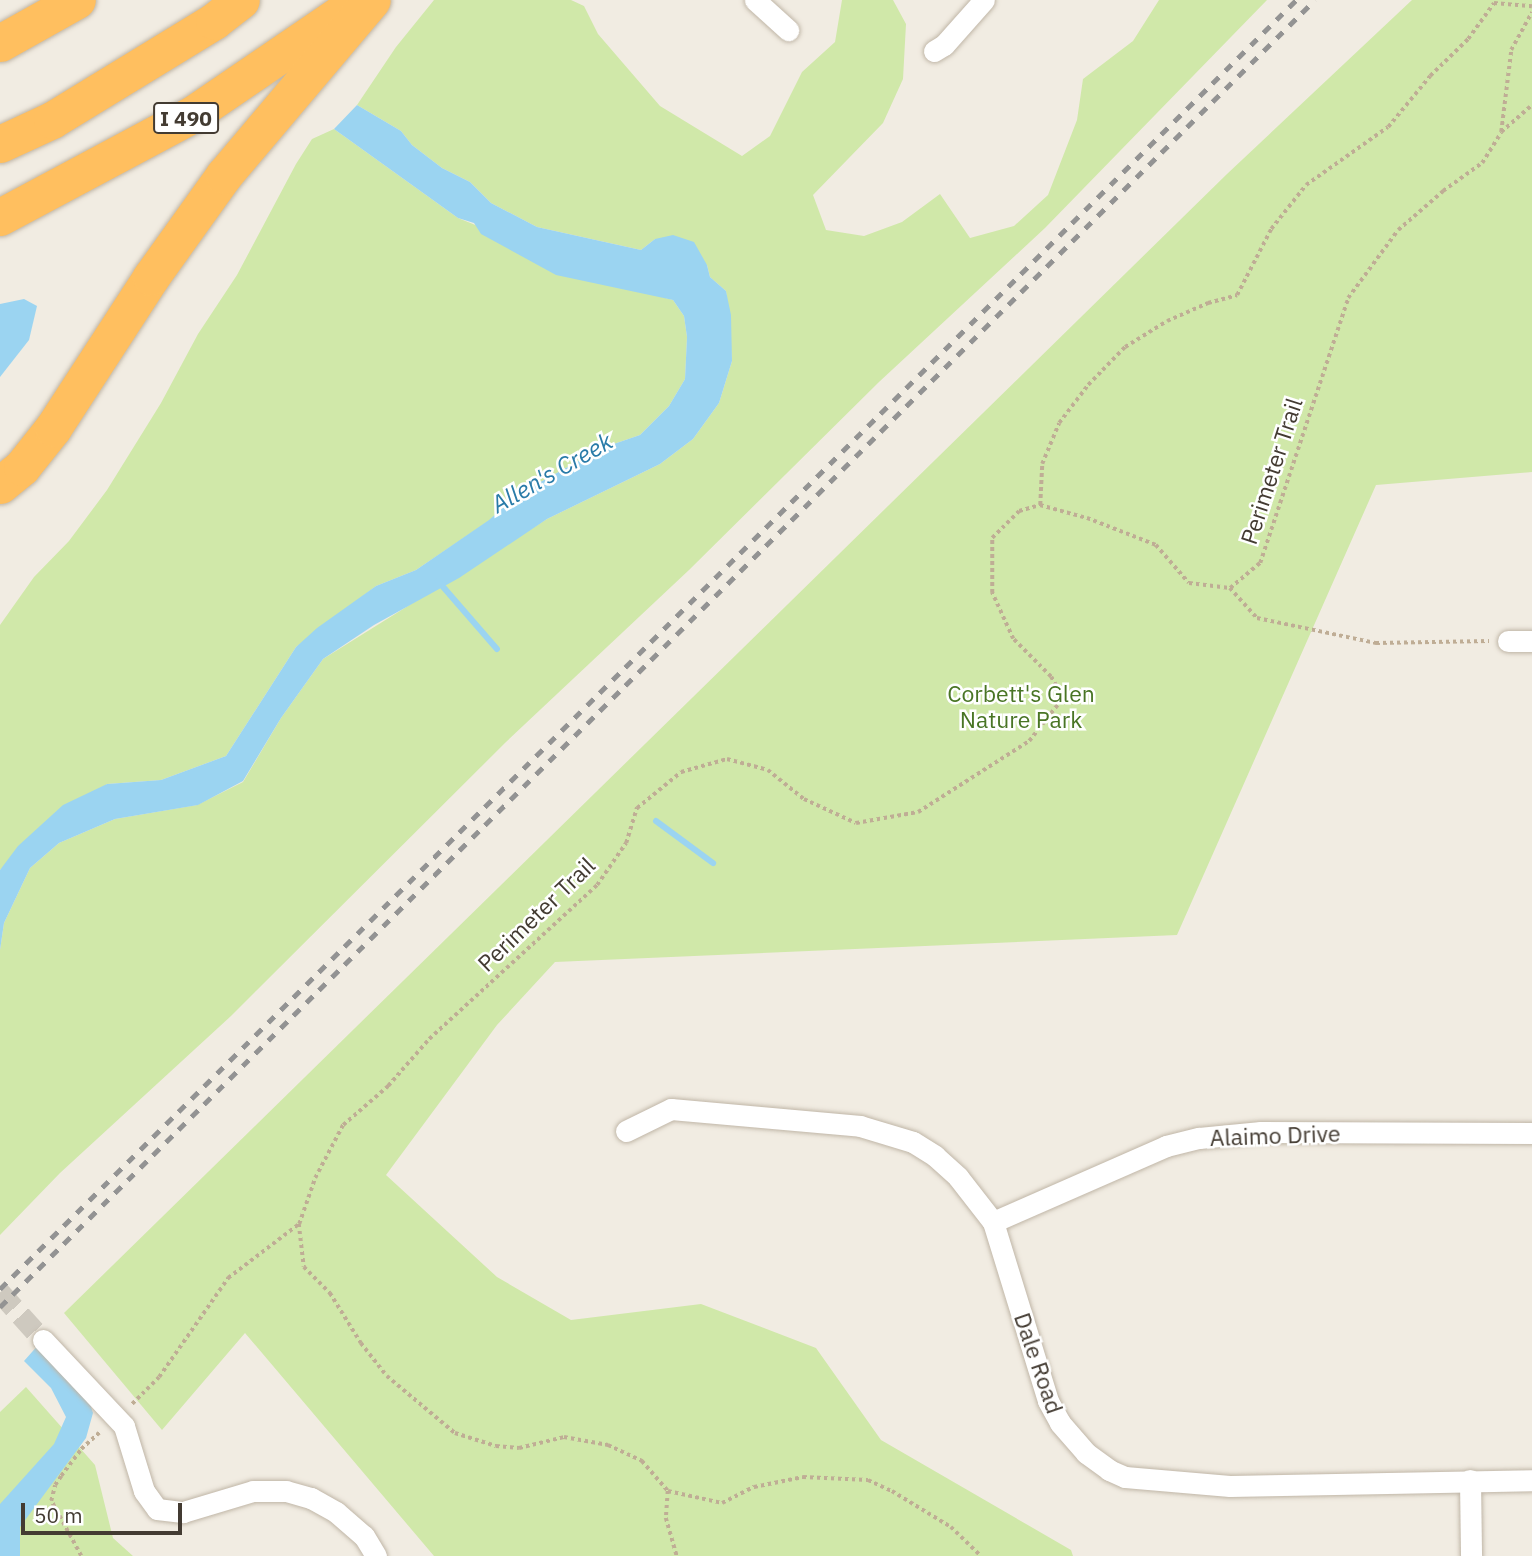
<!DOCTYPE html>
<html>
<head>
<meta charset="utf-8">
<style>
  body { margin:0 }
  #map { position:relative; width:1532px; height:1556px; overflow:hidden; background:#f1ece2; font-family:"IBM Plex Sans",sans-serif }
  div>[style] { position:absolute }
  .green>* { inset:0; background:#d0e8a9 }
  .water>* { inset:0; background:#9bd4f1 }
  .stream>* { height:6px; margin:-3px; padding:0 3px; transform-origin:3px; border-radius:3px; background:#9bd4f1 }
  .street-tunnel>* { height:21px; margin-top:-10.5px; transform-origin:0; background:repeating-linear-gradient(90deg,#cec9bf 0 21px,transparent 0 31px) }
  .path>* { height:3.5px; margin-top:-1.75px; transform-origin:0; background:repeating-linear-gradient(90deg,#bfad95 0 3.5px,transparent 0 7px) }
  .roads { filter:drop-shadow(0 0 2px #c0b6a7) drop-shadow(0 0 2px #c0b6a7) }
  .street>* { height:21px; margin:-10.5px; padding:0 10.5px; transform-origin:10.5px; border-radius:10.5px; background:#fff }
  .highway>* { height:37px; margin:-18.5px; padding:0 18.5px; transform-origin:18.5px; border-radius:18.5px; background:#ffbf5f }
  .rail>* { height:5px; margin-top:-2.5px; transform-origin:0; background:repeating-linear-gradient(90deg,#939393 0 9px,transparent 0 18px) }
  span { translate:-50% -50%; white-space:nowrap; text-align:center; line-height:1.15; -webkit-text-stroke:5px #fff; paint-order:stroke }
  .shield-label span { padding:2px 5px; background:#fff; border:2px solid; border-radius:5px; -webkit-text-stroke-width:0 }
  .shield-label { font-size:21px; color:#433b32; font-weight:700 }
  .street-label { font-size:23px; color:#433b32 }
  .park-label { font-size:23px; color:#497525 }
  .water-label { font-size:24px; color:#297ba8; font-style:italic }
  .scale { position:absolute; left:21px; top:1503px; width:161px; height:32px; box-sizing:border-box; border:4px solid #433b32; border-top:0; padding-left:9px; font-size:21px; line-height:24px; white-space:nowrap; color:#433b32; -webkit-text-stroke:5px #fff; paint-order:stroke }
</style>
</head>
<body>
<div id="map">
  <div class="green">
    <i style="clip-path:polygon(434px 0,571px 0,584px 6px,598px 34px,660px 106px,742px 156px,770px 136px,802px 72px,835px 42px,842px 0,893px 0,906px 24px,903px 79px,883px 123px,813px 195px,826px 230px,864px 236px,902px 222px,940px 194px,970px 238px,1014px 226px,1048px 195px,1077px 120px,1083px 79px,1133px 41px,1159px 0,1267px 0,1045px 228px,879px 382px,689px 570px,506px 742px,231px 1016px,60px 1173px,0 1235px,0 950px,4px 923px,30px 868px,59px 843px,115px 819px,197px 805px,243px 782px,281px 718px,323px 659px,547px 519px,660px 464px,693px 439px,719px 403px,732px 361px,726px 291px,710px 277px,707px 265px,655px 239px,641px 250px,537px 227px,491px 203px,470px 182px,442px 168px,412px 145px,401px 131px,357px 105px,396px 47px)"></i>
    <i style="clip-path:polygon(1412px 0,1532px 0,1532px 472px,1376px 485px,1177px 935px,555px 962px,497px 1025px,386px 1175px,497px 1277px,571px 1320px,701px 1304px,816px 1348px,881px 1440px,1071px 1550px,1073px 1556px,434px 1556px,245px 1333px,162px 1430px,64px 1313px,1227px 174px)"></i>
    <i style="clip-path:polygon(334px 129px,458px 218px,636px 290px,673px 300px,684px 316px,687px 337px,685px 379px,669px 406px,640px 435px,602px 448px,517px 495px,490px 520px,416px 570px,376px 586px,296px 647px,226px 756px,161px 780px,107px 784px,0 870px,0 625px,34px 577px,69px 541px,107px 490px,161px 403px,198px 334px,237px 275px,296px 164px,312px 139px)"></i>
    <i style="clip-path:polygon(26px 1387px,95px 1465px,113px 1538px,133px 1556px,0 1556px,0 1412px)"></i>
  </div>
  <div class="water">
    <i style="clip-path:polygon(357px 105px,401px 131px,412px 145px,442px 168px,470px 182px,491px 203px,537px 227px,641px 250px,655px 239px,673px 235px,694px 242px,707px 265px,710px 277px,726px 291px,731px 315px,732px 361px,719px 403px,693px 439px,660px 464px,547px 519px,459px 578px,374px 625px,323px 659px,281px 718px,243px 781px,198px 805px,115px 819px,59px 843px,30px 868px,4px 923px,0 950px,0 870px,18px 846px,63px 805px,107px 784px,161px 780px,226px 756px,296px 647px,317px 628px,376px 586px,416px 570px,489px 520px,517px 495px,602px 448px,640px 435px,669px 406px,685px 379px,687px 337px,684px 316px,673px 300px,556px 275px,481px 234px,474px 223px,458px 218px,334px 129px)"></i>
    <i style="clip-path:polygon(24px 299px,37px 306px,29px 340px,0 377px,0 304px)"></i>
    <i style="clip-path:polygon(40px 1343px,88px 1397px,93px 1413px,86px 1438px,20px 1527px,20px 1556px,0 1556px,0 1504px,54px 1444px,66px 1417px,51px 1388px,24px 1361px)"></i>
  </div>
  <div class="stream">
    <i style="left:438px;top:581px;width:90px;rotate:49.1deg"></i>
    <i style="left:656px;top:821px;width:71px;rotate:36.4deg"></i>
  </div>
  <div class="street-tunnel">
    <i style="left:0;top:1292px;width:64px;rotate:48.1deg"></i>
  </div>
  <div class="path">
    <i style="left:1501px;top:132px;width:83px;rotate:-83deg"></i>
    <i style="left:1511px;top:50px;width:43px;rotate:-61.1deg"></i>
    <i style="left:1040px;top:505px;width:41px;rotate:-87.2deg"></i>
    <i style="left:1042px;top:464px;width:44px;rotate:-67.5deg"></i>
    <i style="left:1059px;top:423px;width:48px;rotate:-52.7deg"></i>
    <i style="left:1088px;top:385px;width:53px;rotate:-45.8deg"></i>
    <i style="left:1125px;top:347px;width:49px;rotate:-31.8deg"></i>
    <i style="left:1167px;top:321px;width:45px;rotate:-23.7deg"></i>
    <i style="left:1208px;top:303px;width:30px;rotate:-15deg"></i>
    <i style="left:1237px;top:295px;width:74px;rotate:-62.7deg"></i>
    <i style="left:1271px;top:229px;width:56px;rotate:-51.5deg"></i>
    <i style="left:1306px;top:185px;width:100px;rotate:-35.3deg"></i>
    <i style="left:1388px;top:127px;width:66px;rotate:-50.5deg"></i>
    <i style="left:1430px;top:76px;width:53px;rotate:-44.2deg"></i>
    <i style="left:1468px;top:39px;width:44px;rotate:-54.2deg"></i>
    <i style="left:1494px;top:3px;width:38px;rotate:5deg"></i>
    <i style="left:1230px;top:588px;width:40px;rotate:48deg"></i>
    <i style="left:1257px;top:618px;width:122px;rotate:11.9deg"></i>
    <i style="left:1376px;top:643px;width:113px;rotate:-1deg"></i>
    <i style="left:299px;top:1224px;width:43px;rotate:83.4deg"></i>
    <i style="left:304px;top:1267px;width:37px;rotate:45deg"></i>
    <i style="left:330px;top:1293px;width:59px;rotate:58.2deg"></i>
    <i style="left:361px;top:1343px;width:42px;rotate:51.8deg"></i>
    <i style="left:387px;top:1376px;width:89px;rotate:40deg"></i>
    <i style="left:455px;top:1433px;width:43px;rotate:17.6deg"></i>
    <i style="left:496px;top:1446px;width:23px;rotate:5deg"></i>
    <i style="left:519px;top:1448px;width:46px;rotate:-13.7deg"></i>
    <i style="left:564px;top:1437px;width:45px;rotate:10.3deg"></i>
    <i style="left:608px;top:1445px;width:38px;rotate:25deg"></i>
    <i style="left:642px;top:1461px;width:40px;rotate:49deg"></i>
    <i style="left:668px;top:1491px;width:55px;rotate:12.5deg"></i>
    <i style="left:722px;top:1503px;width:36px;rotate:-27deg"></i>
    <i style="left:754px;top:1487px;width:50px;rotate:-11.5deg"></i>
    <i style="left:803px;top:1477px;width:65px;rotate:2.6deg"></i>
    <i style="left:868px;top:1480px;width:26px;rotate:25deg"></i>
    <i style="left:892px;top:1491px;width:69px;rotate:31.4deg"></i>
    <i style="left:951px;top:1527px;width:42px;rotate:44deg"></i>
    <i style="left:132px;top:1404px;width:38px;rotate:-45deg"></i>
    <i style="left:159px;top:1377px;width:121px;rotate:-55.1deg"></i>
    <i style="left:228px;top:1278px;width:89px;rotate:-37.3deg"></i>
    <i style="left:299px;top:1224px;width:49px;rotate:-70.8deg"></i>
    <i style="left:315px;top:1178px;width:60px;rotate:-62.2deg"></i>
    <i style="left:343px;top:1125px;width:60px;rotate:-40.9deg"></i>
    <i style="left:388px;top:1086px;width:62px;rotate:-48.9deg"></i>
    <i style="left:429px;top:1039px;width:228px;rotate:-42.5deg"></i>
    <i style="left:597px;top:885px;width:51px;rotate:-55.4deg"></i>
    <i style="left:626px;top:843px;width:37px;rotate:-73deg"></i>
    <i style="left:637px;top:808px;width:57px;rotate:-39.3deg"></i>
    <i style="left:681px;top:772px;width:48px;rotate:-15.8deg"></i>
    <i style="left:727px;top:759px;width:42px;rotate:15deg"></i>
    <i style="left:768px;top:770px;width:46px;rotate:38.9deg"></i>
    <i style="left:804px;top:799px;width:57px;rotate:24.8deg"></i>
    <i style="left:856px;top:823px;width:63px;rotate:-10.1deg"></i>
    <i style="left:918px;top:812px;width:132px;rotate:-32.6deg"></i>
    <i style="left:1029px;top:741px;width:55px;rotate:-51.7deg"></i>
    <i style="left:1063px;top:698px;width:24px;rotate:-120deg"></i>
    <i style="left:1051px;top:677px;width:54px;rotate:-135deg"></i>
    <i style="left:1013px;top:639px;width:51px;rotate:-114.5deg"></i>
    <i style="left:992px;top:593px;width:55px;rotate:-90deg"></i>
    <i style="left:992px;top:538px;width:38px;rotate:-45deg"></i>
    <i style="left:1019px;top:511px;width:22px;rotate:-16deg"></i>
    <i style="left:1040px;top:505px;width:49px;rotate:15.5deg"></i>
    <i style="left:1087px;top:518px;width:74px;rotate:21.4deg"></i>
    <i style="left:1156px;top:545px;width:50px;rotate:49deg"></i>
    <i style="left:1189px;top:583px;width:41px;rotate:7deg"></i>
    <i style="left:1230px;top:588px;width:39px;rotate:-40deg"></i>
    <i style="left:1260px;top:563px;width:279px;rotate:-71.6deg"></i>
    <i style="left:1348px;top:298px;width:84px;rotate:-53.7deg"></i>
    <i style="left:1398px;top:230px;width:60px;rotate:-40.9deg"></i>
    <i style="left:1443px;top:191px;width:48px;rotate:-35.7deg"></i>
    <i style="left:1482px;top:163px;width:36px;rotate:-58deg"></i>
    <i style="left:1501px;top:132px;width:41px;rotate:-41.1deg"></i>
    <i style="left:668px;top:1491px;width:27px;rotate:94deg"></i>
    <i style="left:666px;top:1518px;width:40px;rotate:74deg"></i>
    <i style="left:81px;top:1556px;width:63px;rotate:-118.6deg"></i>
    <i style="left:51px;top:1501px;width:16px;rotate:-76deg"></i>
    <i style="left:55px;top:1485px;width:11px;rotate:-56deg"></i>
    <i style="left:61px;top:1476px;width:34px;rotate:-53deg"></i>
    <i style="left:81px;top:1449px;width:25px;rotate:-42deg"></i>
  </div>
  <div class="roads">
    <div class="street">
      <i style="left:755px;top:0;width:45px;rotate:42.3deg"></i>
      <i style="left:934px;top:51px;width:12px;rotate:-31deg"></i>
      <i style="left:944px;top:45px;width:60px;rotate:-48.4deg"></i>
      <i style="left:1508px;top:641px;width:24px"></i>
      <i style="left:626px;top:1131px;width:50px;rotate:-26.1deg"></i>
      <i style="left:671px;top:1109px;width:190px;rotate:5.1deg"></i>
      <i style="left:860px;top:1126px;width:55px;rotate:16.8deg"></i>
      <i style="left:913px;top:1142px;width:26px;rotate:32deg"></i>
      <i style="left:935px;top:1156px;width:31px;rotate:42deg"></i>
      <i style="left:958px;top:1177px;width:57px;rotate:52.1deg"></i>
      <i style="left:993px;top:1222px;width:187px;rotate:72.9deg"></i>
      <i style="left:1048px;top:1401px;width:25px;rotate:61deg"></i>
      <i style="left:1060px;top:1423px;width:40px;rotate:49deg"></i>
      <i style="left:1086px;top:1453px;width:29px;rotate:36deg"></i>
      <i style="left:1109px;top:1470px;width:17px;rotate:24deg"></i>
      <i style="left:1125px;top:1477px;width:105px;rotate:4.9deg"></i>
      <i style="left:1230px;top:1486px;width:302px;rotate:-1.1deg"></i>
      <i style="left:993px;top:1222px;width:189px;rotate:-23.7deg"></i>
      <i style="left:1166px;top:1146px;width:34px;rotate:-14deg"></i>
      <i style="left:1199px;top:1138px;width:62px;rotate:-5.5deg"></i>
      <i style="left:1261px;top:1132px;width:271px;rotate:0.2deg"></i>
      <i style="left:43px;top:1340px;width:118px;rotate:46.7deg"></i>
      <i style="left:124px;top:1426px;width:68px;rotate:72.9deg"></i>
      <i style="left:144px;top:1491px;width:22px;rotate:54deg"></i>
      <i style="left:157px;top:1509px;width:26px;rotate:7deg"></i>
      <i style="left:183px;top:1512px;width:73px;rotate:-16.7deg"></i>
      <i style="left:253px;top:1491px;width:33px"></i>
      <i style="left:286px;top:1491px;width:26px;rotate:16deg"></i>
      <i style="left:311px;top:1498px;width:29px;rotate:29deg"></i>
      <i style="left:336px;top:1512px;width:37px;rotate:41deg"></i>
      <i style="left:364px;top:1536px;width:23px;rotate:59deg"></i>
      <i style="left:1470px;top:1480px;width:76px;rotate:89.2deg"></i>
    </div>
    <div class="highway">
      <i style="left:0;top:43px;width:88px;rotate:-29.2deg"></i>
      <i style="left:0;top:144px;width:57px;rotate:-24.8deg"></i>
      <i style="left:52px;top:120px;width:190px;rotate:-31.4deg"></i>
      <i style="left:214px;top:21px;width:34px;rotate:-38deg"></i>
      <i style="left:0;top:217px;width:219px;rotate:-28.1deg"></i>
      <i style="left:193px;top:114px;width:190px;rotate:-34.3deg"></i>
      <i style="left:0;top:485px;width:28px;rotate:-39deg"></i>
      <i style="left:22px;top:467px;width:50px;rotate:-51.5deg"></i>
      <i style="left:53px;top:428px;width:180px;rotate:-57deg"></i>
      <i style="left:151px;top:277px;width:125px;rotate:-54.4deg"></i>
      <i style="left:224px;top:175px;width:229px;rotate:-49.8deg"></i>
    </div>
  </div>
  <div class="rail">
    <i style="left:0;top:1289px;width:1828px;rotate:-44.84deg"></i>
    <i style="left:0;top:1307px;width:1854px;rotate:-44.83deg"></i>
  </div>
  <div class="shield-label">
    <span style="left:186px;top:118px">I 490</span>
  </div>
  <div class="street-label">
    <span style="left:1271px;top:471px;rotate:-72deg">Perimeter Trail</span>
    <span style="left:536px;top:914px;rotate:-44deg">Perimeter Trail</span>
    <span style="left:1275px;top:1135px;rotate:-2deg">Alaimo Drive</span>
    <span style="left:1039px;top:1363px;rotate:71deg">Dale Road</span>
  </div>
  <div class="park-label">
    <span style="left:1021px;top:706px">Corbett's Glen<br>Nature Park</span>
  </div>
  <div class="water-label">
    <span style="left:552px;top:473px;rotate:-30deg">Allen's Creek</span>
  </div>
  <div class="scale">50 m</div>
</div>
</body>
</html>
